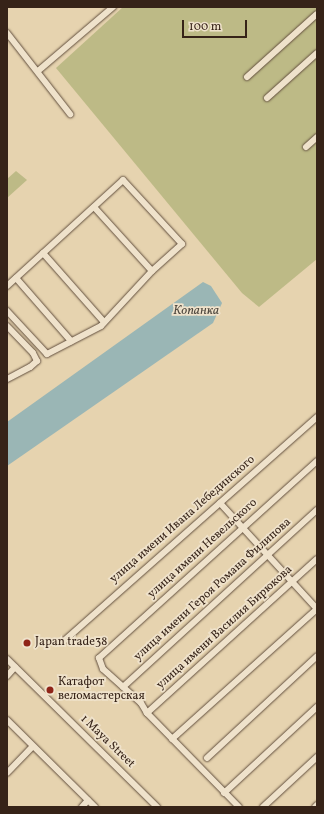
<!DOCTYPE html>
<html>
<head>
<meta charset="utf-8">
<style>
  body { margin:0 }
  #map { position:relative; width:324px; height:814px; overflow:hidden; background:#e6d3af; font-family:Vollkorn,serif }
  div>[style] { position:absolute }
  .green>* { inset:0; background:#bdba86 }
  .water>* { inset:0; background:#9ab6b5 }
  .roads { filter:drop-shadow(0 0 1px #624f3e) drop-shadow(0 0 1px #624f3e) }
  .minor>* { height:6px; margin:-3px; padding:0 3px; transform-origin:3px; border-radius:3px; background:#efe2cb }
  .dots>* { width:11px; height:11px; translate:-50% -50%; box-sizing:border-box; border:2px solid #efe2cb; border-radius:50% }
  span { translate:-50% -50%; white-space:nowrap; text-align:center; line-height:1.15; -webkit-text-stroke:3.5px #efe2cb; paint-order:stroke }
  .street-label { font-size:12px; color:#362318 }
  .poi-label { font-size:12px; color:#362318 }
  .left { translate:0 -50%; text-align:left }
  .water-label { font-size:13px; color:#4f483f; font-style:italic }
  .frame { position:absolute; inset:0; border:8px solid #362318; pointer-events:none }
  .scale { position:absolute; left:182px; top:20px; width:65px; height:18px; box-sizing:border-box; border:2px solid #362318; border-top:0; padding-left:5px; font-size:12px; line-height:14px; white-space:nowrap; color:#362318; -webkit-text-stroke:3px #efe2cb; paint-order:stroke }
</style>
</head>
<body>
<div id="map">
  <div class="green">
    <i style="clip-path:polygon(123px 7px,317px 7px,317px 259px,259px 307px,242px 293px,56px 68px)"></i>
    <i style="clip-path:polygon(16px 171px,27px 180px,7px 198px,7px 179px)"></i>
  </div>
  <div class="water">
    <i style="clip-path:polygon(203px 282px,211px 286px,222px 303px,213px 323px,7px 466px,7px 422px)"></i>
  </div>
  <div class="roads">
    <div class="minor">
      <i style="left:7px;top:33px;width:103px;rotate:52.1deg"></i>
      <i style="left:38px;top:71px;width:99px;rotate:-40.5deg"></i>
      <i style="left:247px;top:77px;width:94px;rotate:-42deg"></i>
      <i style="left:267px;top:98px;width:67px;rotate:-42deg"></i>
      <i style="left:306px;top:147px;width:15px;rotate:-42deg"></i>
      <i style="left:94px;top:207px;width:86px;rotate:47.8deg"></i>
      <i style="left:43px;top:253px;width:92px;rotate:48.5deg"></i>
      <i style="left:16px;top:278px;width:84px;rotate:48.9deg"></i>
      <i style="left:7px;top:286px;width:157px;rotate:-42.4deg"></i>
      <i style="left:123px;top:180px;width:87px;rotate:47.3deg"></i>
      <i style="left:182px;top:244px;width:40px;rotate:138deg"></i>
      <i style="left:152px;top:271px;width:75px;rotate:132.8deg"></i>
      <i style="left:101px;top:326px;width:61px;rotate:152.6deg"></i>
      <i style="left:47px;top:354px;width:59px;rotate:-132.9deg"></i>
      <i style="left:7px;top:326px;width:37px;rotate:46deg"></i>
      <i style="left:33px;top:353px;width:9px;rotate:63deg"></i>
      <i style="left:37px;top:361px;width:9px;rotate:139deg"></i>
      <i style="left:30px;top:367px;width:26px;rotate:152deg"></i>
      <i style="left:220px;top:503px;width:144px;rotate:47.5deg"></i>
      <i style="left:65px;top:640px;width:337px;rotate:-41.5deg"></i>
      <i style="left:7px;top:659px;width:211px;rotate:44.6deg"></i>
      <i style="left:7px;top:676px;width:12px;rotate:-48deg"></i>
      <i style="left:123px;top:687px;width:263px;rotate:-42.4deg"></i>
      <i style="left:147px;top:713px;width:229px;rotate:-42.2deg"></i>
      <i style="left:7px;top:720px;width:124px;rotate:44.7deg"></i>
      <i style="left:172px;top:739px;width:195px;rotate:-41.9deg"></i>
      <i style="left:207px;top:758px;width:150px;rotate:-42.8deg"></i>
      <i style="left:7px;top:773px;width:37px;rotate:-46deg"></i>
      <i style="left:224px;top:793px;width:127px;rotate:-42.8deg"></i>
      <i style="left:82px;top:807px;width:9px;rotate:-49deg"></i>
      <i style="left:239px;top:807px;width:132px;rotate:-134.4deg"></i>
      <i style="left:147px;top:713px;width:12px;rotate:-121deg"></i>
      <i style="left:141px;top:703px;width:51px;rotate:-138.2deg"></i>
      <i style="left:103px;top:669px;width:12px;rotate:-110deg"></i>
      <i style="left:99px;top:658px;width:294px;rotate:-42.1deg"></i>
      <i style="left:263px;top:807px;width:74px;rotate:-42.8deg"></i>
      <i style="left:315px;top:807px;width:3px;rotate:-45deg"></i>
    </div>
  </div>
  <div class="dots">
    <i style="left:27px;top:643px;background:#8f2418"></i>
    <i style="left:50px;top:690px;background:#8f2418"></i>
  </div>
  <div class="street-label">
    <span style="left:183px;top:520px;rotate:-41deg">улица имени Ивана Лебединского</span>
    <span style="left:203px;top:549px;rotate:-42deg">улица имени Невельского</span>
    <span style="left:213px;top:590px;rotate:-42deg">улица имени Героя Романа Филипова</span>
    <span style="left:225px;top:628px;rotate:-42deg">улица имени Василия Бирюкова</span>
    <span style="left:107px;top:742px;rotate:44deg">1 Maya Street</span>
  </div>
  <div class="poi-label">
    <span class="left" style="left:35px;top:643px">Japan trade38</span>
    <span class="left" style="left:58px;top:690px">Катафот<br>веломастерская</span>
  </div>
  <div class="water-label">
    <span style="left:196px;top:311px">Копанка</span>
  </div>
  <div class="frame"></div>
  <div class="scale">100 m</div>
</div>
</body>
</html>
